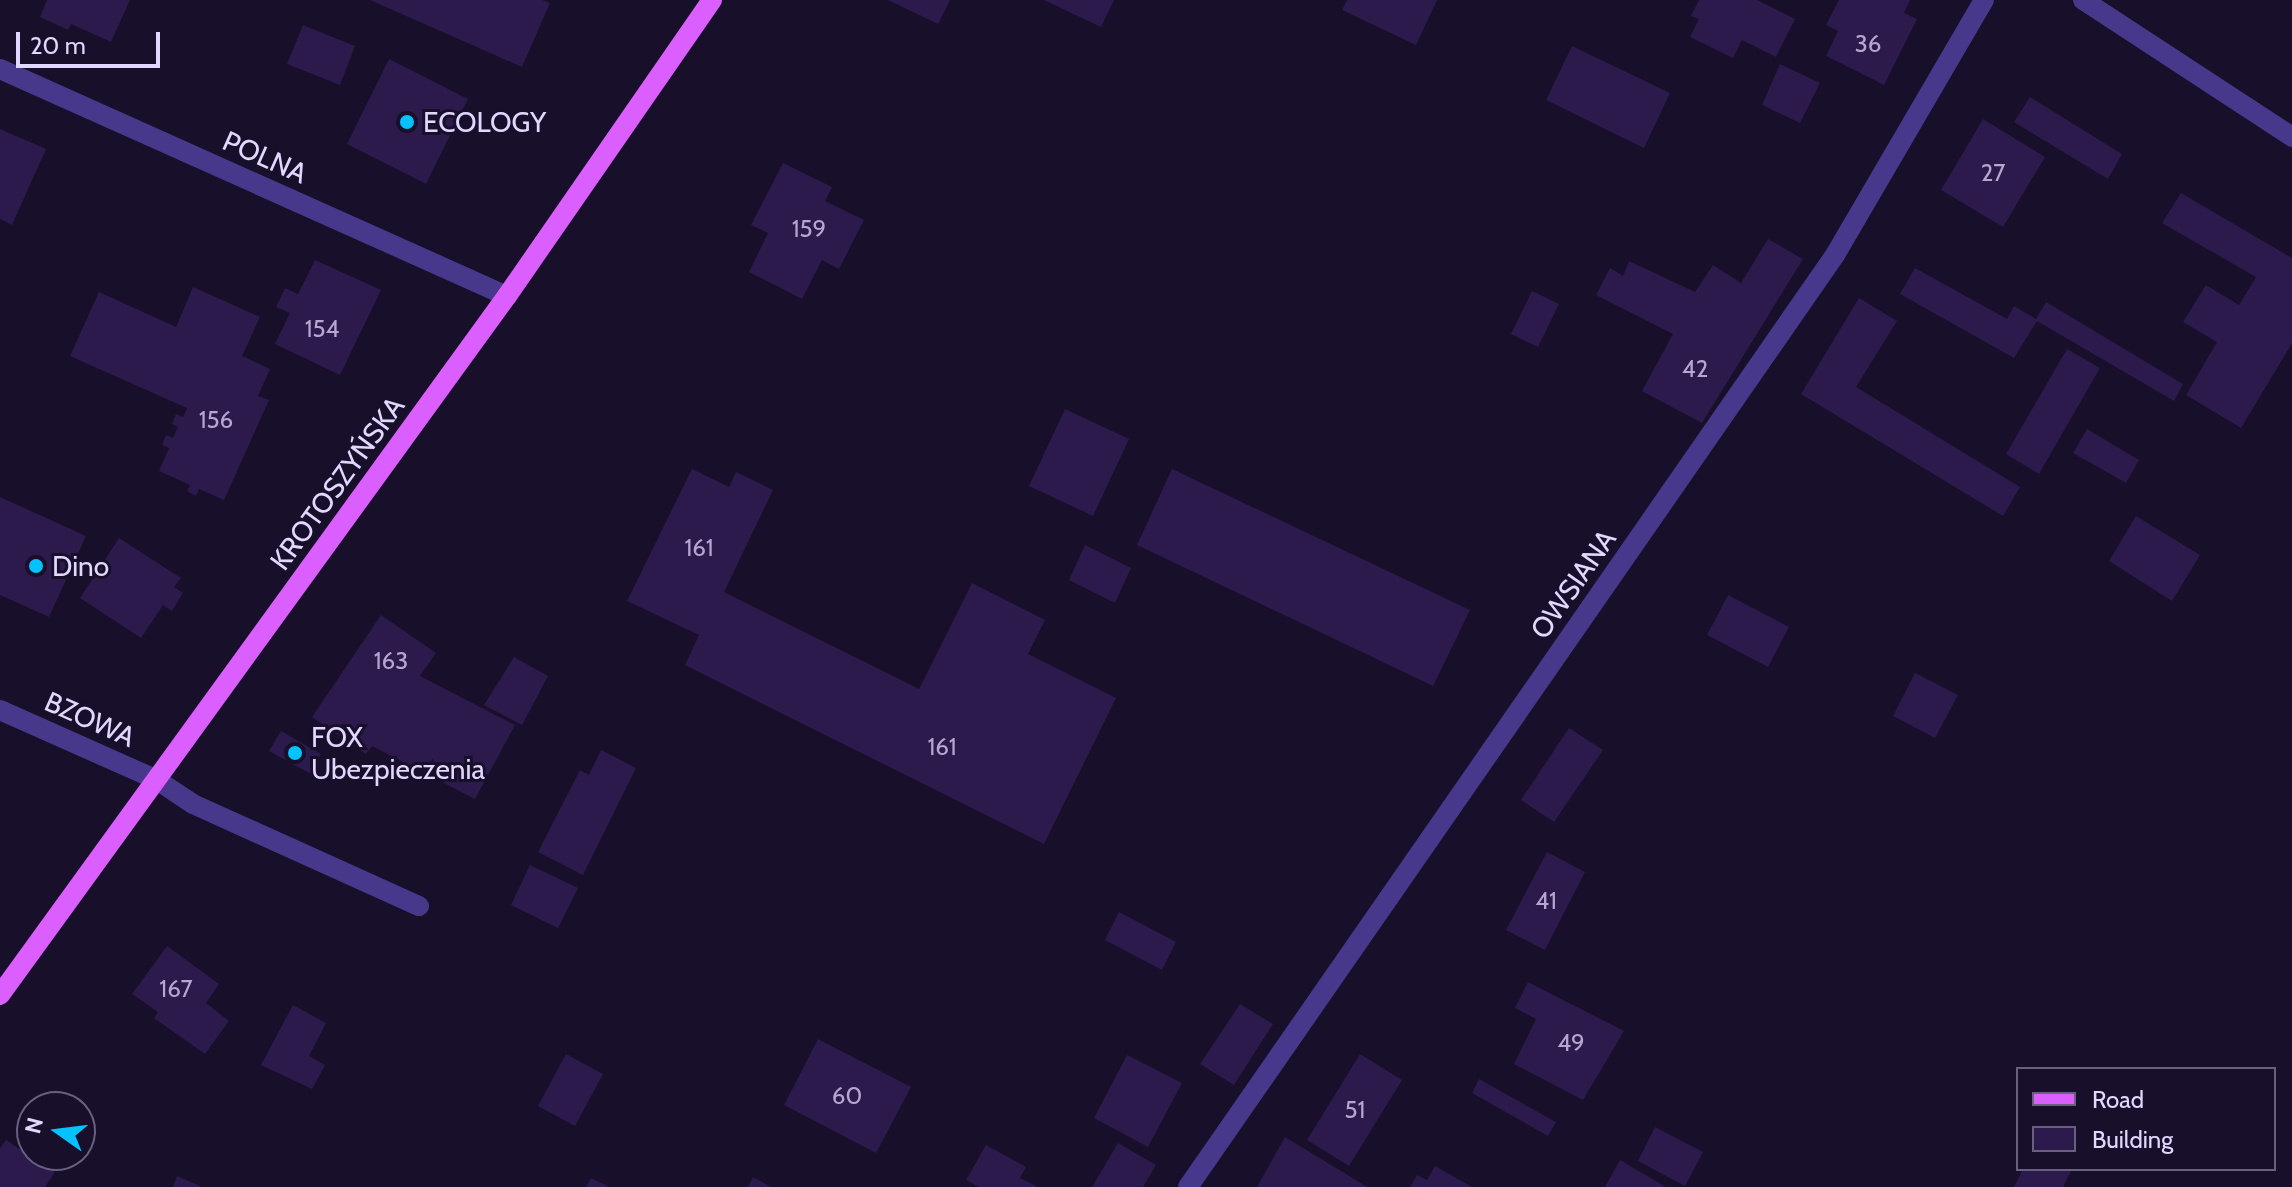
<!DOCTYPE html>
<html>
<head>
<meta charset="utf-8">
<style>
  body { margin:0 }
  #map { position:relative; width:2292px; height:1187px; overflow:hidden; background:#180f2a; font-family:Cabin,sans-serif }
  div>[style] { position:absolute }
  .building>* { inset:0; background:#2c1a4c }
  .lane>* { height:20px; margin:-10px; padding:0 10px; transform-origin:10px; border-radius:10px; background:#47388b }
  .street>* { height:20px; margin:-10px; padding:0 10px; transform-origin:10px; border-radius:10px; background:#47388b }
  .primary>* { height:20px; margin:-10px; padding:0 10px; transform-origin:10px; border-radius:10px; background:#db5fff }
  .dots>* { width:22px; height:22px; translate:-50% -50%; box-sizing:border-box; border:4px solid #180f2a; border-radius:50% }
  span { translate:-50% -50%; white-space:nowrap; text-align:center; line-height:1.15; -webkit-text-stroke:6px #180f2a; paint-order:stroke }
  .number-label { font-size:24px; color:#b4a8d2 }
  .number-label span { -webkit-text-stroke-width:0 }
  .poi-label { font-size:28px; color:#e2d8ff }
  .left { translate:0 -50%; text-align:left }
  .street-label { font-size:28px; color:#e2d8ff }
  .legend { position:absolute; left:2016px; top:1067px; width:260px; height:104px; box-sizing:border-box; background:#180f2a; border:2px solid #695f7f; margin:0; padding:10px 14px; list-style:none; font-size:24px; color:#e2d8ff }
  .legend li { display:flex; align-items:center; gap:16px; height:40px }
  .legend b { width:40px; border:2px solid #695f7f }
  .north { position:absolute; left:16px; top:1091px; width:80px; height:80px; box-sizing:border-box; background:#180f2a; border:2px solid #695f7f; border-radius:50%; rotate:284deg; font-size:22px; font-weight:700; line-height:32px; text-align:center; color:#e2d8ff }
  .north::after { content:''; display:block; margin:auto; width:28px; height:36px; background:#04c1ff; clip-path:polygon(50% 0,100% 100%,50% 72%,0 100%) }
  .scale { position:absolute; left:16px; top:32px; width:144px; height:36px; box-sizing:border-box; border:4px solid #e2d8ff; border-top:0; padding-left:10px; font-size:24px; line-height:28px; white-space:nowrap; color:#e2d8ff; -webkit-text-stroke:6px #180f2a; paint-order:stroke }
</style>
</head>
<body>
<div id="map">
  <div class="building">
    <i style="clip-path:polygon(47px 0,130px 0,111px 42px,71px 24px,68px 30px,40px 17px)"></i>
    <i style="clip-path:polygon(370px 0,542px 0,550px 3px,522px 67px)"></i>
    <i style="clip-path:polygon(888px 0,950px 0,938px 24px)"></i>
    <i style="clip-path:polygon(1044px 0,1114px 0,1101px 27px)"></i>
    <i style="clip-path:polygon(1347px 0,1437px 0,1416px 45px,1342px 10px)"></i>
    <i style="clip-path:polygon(1699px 0,1757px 0,1795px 19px,1776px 57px,1742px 40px,1733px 58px,1690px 37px,1699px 19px,1691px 16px)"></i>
    <i style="clip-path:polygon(1839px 0,1910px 0,1904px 13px,1917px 19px,1884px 85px,1826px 56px,1838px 31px,1826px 25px)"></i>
    <i style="clip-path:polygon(303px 25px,355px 46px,340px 85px,287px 64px)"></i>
    <i style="clip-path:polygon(1572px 46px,1670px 93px,1644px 148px,1546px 100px)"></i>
    <i style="clip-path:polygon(389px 59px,468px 99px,426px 184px,347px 144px)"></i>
    <i style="clip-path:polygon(1780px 64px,1820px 83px,1800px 123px,1762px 105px)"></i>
    <i style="clip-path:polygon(2030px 97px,2122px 154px,2108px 179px,2014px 122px)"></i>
    <i style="clip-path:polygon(1983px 119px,2045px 157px,2003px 227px,1941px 190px)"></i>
    <i style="clip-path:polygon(0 129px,46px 149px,12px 225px,0 219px)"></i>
    <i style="clip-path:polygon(783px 163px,832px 187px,825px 201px,864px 220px,839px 269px,822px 260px,802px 299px,749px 272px,768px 233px,751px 225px)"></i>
    <i style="clip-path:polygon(2181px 193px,2292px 258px,2292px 343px,2241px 428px,2186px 395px,2217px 342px,2183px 322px,2206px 285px,2239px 305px,2256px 277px,2162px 223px)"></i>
    <i style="clip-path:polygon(1768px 239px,1803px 259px,1702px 423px,1642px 391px,1673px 334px,1596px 295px,1610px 268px,1623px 276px,1629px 261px,1695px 292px,1713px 265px,1741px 283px)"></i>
    <i style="clip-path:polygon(315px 260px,381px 290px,340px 375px,275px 344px,290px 313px,276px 307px,285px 288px,298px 294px)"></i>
    <i style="clip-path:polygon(1915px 268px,2007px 319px,2014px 306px,2036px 319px,2046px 302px,2183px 384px,2174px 401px,2037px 321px,2014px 358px,1900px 294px)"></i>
    <i style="clip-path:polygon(193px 287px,260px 317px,242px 356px,270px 369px,258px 396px,269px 400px,224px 500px,199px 489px,196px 496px,187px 491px,190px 485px,159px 471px,169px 448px,162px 445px,166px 435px,173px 438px,178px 427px,172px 424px,176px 414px,183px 417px,187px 408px,70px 356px,99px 292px,176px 327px)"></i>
    <i style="clip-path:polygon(1532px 291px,1559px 304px,1538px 347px,1511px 334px)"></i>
    <i style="clip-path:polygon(1859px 298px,1897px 321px,1856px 387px,2020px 487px,2003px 516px,1801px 394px)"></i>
    <i style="clip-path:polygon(2067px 349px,2100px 368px,2039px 474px,2006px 454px)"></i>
    <i style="clip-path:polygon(1065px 409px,1129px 439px,1093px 516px,1029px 486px)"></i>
    <i style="clip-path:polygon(2087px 429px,2139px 460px,2126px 483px,2073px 453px)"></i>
    <i style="clip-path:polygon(692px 469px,729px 487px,736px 472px,773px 490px,724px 592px,919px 689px,972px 583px,1045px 620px,1028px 654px,1116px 698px,1044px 844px,685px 665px,699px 635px,627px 601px)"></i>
    <i style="clip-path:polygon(1172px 469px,1470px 610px,1433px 686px,1137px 545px)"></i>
    <i style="clip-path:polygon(0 497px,86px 536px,49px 617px,0 595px)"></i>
    <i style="clip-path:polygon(2136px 516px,2200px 555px,2172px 601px,2109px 561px)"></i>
    <i style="clip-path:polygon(119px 538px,181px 578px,174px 587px,183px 593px,172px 611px,163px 605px,141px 638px,80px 598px)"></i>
    <i style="clip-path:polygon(1085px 545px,1131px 568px,1115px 603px,1069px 580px)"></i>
    <i style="clip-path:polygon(1728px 595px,1789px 627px,1768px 667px,1707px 635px)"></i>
    <i style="clip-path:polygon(381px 615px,436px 653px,420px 676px,515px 725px,475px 799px,372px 746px,366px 754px,312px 717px)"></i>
    <i style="clip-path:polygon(514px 657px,548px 676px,522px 725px,484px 705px)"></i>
    <i style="clip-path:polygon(1915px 673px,1958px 695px,1935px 738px,1893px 716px)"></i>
    <i style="clip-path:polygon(1569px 728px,1603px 750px,1554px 822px,1521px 800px)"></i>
    <i style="clip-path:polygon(281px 731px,321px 754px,311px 774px,269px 751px)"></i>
    <i style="clip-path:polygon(601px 750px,636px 768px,583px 875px,538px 852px,580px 770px,589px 775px)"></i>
    <i style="clip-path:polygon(1547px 852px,1585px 872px,1545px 950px,1506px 930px)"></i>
    <i style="clip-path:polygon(530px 865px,578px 888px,558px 928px,511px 905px)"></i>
    <i style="clip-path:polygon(1119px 912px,1176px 942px,1162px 970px,1105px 940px)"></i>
    <i style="clip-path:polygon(167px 946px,219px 984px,206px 1003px,229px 1021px,205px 1054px,154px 1018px,158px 1012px,132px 994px)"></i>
    <i style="clip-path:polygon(1528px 982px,1624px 1031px,1583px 1100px,1514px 1064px,1536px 1019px,1515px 1008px)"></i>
    <i style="clip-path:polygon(1240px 1004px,1273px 1024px,1234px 1085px,1200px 1064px)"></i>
    <i style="clip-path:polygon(293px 1005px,326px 1023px,309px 1056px,325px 1065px,312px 1089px,261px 1065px)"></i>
    <i style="clip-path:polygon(818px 1039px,911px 1087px,876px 1153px,784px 1105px)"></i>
    <i style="clip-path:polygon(566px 1054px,603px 1074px,575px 1126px,538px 1106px)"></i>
    <i style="clip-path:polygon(1360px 1054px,1402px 1080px,1349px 1166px,1307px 1140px)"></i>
    <i style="clip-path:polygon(1127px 1055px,1182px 1083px,1148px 1147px,1094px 1118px)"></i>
    <i style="clip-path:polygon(1479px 1079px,1556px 1122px,1548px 1136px,1472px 1093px)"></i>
    <i style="clip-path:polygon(1655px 1127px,1703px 1152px,1685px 1186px,1638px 1161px)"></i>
    <i style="clip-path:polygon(1285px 1137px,1346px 1174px,1367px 1187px,1257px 1187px)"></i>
    <i style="clip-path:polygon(6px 1140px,55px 1172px,45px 1187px,0 1187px,0 1148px)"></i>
    <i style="clip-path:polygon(1118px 1143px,1156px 1165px,1143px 1187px,1092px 1187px)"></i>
    <i style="clip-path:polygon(986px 1145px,1026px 1167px,1020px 1178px,1038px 1187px,979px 1187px,966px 1180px)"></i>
    <i style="clip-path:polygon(1620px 1160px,1666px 1187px,1605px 1187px)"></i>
    <i style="clip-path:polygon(1435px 1166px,1472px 1187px,1410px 1187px,1417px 1175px,1427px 1180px)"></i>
    <i style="clip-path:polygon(2023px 1169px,2072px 1169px,2063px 1187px,2014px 1187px)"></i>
    <i style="clip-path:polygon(177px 1176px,202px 1187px,173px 1187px)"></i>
    <i style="clip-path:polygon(753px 1177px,771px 1187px,748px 1187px)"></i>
    <i style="clip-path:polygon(591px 1178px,609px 1187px,586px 1187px)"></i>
  </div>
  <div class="lane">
    <i style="left:157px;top:780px;width:43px;rotate:33.7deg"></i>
    <i style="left:193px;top:804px;width:248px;rotate:24.3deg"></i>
  </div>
  <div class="street">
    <i style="left:2083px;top:0;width:250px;rotate:33.2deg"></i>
    <i style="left:0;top:69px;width:555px;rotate:24.12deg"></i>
    <i style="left:0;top:710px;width:172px;rotate:24deg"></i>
    <i style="left:1188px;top:1187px;width:1135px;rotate:-55.23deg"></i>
    <i style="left:1835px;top:255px;width:295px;rotate:-59.7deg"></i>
  </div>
  <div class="primary">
    <i style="left:0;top:995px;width:864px;rotate:-54.05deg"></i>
    <i style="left:507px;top:296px;width:360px;rotate:-55.3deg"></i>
  </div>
  <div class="dots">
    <i style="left:407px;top:122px;background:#04c1ff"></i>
    <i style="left:36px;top:566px;background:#04c1ff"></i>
    <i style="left:295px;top:753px;background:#04c1ff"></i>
  </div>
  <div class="number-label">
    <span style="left:1868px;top:44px">36</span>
    <span style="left:1993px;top:173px">27</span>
    <span style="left:809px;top:229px">159</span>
    <span style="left:322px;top:329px">154</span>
    <span style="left:1695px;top:369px">42</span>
    <span style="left:216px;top:420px">156</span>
    <span style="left:699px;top:548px">161</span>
    <span style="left:391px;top:661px">163</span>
    <span style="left:942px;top:747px">161</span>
    <span style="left:1546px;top:901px">41</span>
    <span style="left:176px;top:989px">167</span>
    <span style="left:1571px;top:1043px">49</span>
    <span style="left:847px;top:1096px">60</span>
    <span style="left:1355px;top:1110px">51</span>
  </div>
  <div class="poi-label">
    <span class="left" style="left:423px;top:122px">ECOLOGY</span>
    <span class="left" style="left:52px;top:566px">Dino</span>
    <span class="left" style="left:311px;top:753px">FOX<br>Ubezpieczenia</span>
  </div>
  <div class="street-label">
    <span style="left:265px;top:157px;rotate:24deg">POLNA</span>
    <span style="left:337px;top:483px;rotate:-54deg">KROTOSZYŃSKA</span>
    <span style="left:1573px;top:584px;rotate:-55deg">OWSIANA</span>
    <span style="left:90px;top:719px;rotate:24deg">BZOWA</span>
  </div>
  <ul class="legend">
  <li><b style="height:10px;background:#db5fff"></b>Road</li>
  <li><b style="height:22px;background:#2c1a4c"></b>Building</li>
  </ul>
  <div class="north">N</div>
  <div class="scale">20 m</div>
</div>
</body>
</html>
